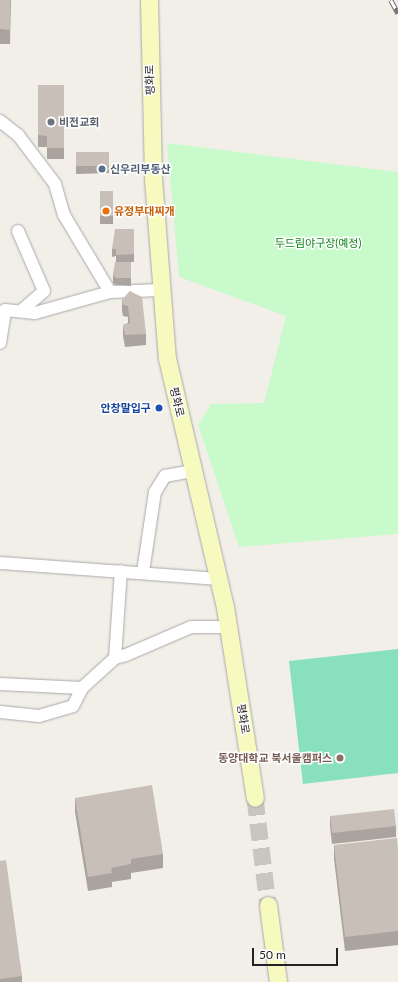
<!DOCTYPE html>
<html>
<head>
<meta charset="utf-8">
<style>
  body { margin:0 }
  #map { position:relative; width:398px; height:982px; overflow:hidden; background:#f2efe9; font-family:Lato,"Noto Sans KR",sans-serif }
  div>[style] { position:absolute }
  .park>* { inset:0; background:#c8facc }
  .pitch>* { inset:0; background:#88e0be }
  .secondary-tunnel>* { height:17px; margin-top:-8.5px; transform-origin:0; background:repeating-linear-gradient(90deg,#c8c6c1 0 17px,transparent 0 25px) }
  .roads { filter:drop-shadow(0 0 1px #a9a9a9) drop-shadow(0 0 1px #a9a9a9) }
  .street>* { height:12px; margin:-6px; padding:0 6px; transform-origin:6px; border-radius:6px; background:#fff }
  .secondary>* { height:17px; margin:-8.5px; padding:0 8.5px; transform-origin:8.5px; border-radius:8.5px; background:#f7fabf }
  .rail>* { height:4.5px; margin-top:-2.25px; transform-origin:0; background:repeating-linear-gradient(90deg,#fff 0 9px,#707070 0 18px); box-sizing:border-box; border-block:1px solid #707070 }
  .wall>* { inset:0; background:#aba49e }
  .building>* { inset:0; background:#c7bfb8 }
  .dots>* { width:11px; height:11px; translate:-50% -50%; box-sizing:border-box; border:2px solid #fff; border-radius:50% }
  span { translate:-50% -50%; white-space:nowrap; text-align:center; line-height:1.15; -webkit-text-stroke:3px #fff; paint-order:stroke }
  .street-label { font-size:11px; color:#222 }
  .worship-label { font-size:11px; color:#5b616d; font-weight:700 }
  .left { translate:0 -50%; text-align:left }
  .service-label { font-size:11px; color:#4e5e75; font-weight:700 }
  .food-label { font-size:11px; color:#c56008; font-weight:700 }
  .park-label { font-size:11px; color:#0c8416 }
  .transit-label { font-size:11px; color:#164399; font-weight:700 }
  .right { translate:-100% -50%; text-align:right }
  .education-label { font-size:11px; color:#785e54; font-weight:700 }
  .scale { position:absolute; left:252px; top:948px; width:86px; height:18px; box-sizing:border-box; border:2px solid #222; border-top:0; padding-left:5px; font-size:12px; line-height:14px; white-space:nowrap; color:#222; -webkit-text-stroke:3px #fff; paint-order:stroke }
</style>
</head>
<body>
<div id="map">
  <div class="park">
    <i style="clip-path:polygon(167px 143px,398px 172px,398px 534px,239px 547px,198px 425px,211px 404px,264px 403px,286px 316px,179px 277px)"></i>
  </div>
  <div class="pitch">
    <i style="clip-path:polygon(398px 649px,398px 773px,303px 784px,289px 661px)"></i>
  </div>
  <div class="secondary-tunnel">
    <i style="left:255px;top:798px;width:108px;rotate:83.1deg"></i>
  </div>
  <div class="roads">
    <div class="street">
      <i style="left:0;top:121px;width:23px;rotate:38deg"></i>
      <i style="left:18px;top:135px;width:61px;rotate:52.9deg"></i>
      <i style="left:55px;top:184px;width:32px;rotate:74deg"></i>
      <i style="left:64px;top:215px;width:90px;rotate:59.1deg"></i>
      <i style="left:18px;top:231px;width:65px;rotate:66.6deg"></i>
      <i style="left:44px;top:291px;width:29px;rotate:139deg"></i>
      <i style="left:0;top:343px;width:33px;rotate:-81deg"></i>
      <i style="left:5px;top:310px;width:30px;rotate:6deg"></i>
      <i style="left:35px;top:313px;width:78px;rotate:-15.6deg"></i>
      <i style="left:110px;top:292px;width:50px;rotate:-2.3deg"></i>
      <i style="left:0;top:563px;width:220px;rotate:4.2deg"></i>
      <i style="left:143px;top:572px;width:81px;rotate:-81.5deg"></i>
      <i style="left:155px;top:492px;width:19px;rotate:-58deg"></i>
      <i style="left:165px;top:476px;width:29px;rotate:-10deg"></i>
      <i style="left:115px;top:658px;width:87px;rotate:-86.1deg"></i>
      <i style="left:0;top:684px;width:82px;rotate:2.8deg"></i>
      <i style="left:0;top:712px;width:39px;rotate:6deg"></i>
      <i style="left:39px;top:716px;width:35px;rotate:-16deg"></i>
      <i style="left:73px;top:706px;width:20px;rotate:-63deg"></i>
      <i style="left:82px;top:688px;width:45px;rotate:-42.3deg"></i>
      <i style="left:115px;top:658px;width:11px;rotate:-15deg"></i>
      <i style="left:126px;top:655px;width:71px;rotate:-23.3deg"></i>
      <i style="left:191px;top:627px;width:37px"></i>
    </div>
    <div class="secondary">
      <i style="left:149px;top:0;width:178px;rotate:88.7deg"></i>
      <i style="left:153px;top:178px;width:181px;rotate:85.6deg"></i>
      <i style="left:167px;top:358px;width:256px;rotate:76.9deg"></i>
      <i style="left:225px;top:607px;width:193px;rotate:81.1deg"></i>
      <i style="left:268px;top:905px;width:78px;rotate:82.6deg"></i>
    </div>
  </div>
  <div class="rail">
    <i style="left:391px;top:0;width:15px;rotate:62deg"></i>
  </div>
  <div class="wall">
    <i style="clip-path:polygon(0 0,11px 0,10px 44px,0 44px)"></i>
    <i style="clip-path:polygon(38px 85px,64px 85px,64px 159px,47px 159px,47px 147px,38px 147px)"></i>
    <i style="clip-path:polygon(76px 152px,109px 152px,109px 173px,76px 174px)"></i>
    <i style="clip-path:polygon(100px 191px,113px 191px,113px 224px,100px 224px)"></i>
    <i style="clip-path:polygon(134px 229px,134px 262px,128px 262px,131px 262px,131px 286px,116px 285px,113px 283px,113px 275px,116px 262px,116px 256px,112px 257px,112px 249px)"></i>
    <i style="clip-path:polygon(130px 291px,146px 334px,146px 345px,125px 347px,123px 336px,123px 325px,128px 323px,128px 317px,123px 316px,122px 311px,122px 300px)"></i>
    <i style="clip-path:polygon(75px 798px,163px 854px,163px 868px,131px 873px,131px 879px,112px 882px,112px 887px,88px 891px,75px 812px)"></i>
    <i style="clip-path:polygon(330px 816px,396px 826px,396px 837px,332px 844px,330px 827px)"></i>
    <i style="clip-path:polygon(334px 845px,398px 851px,398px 945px,345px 951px,334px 859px)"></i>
    <i style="clip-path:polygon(0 861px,22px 976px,22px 982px,0 982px)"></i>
  </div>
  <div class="building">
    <i style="clip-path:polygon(0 0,10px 0,10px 30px,0 29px)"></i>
    <i style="clip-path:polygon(38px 85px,64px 85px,64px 148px,47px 148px,47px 136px,38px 135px)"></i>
    <i style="clip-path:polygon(76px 152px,109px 152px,109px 166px,76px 166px)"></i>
    <i style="clip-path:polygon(100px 191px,113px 191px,113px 216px,100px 216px)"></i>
    <i style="clip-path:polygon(115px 229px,134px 229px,134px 254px,116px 255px,116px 249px,112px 249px)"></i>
    <i style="clip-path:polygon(115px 262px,131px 262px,131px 278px,116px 278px,113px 275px)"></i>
    <i style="clip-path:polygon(130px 291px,142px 297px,146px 334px,125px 335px,123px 325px,130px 323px,128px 306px,123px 305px,122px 300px)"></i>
    <i style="clip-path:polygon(152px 785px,163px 854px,131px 859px,131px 864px,111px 868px,112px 873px,88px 877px,75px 798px)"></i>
    <i style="clip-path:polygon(394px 809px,396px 826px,332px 833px,330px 816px)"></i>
    <i style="clip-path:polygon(397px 838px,398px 851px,398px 931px,345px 937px,334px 845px)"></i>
    <i style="clip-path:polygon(6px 860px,22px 976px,0 979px,0 861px)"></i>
  </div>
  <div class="dots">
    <i style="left:51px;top:122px;background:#6b7280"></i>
    <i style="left:102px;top:169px;background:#5c6f8a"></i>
    <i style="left:106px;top:211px;background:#e8710a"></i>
    <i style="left:159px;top:408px;background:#1a4fb4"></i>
    <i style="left:340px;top:758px;background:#8d6e63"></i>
  </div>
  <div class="street-label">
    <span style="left:150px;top:80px;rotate:-92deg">평화로</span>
    <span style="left:177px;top:402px;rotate:77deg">평화로</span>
    <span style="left:243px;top:719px;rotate:81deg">평화로</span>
  </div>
  <div class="worship-label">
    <span class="left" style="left:59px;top:122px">비전교회</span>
  </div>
  <div class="service-label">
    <span class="left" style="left:110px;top:169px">신우리부동산</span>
  </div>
  <div class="food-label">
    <span class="left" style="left:114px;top:211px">유정부대찌개</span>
  </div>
  <div class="park-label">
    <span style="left:318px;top:243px">두드림야구장(예정)</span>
  </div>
  <div class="transit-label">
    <span class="right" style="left:151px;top:408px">안창말입구</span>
  </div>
  <div class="education-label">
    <span class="right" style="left:332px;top:758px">동양대학교 북서울캠퍼스</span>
  </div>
  <div class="scale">50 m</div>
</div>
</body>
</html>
